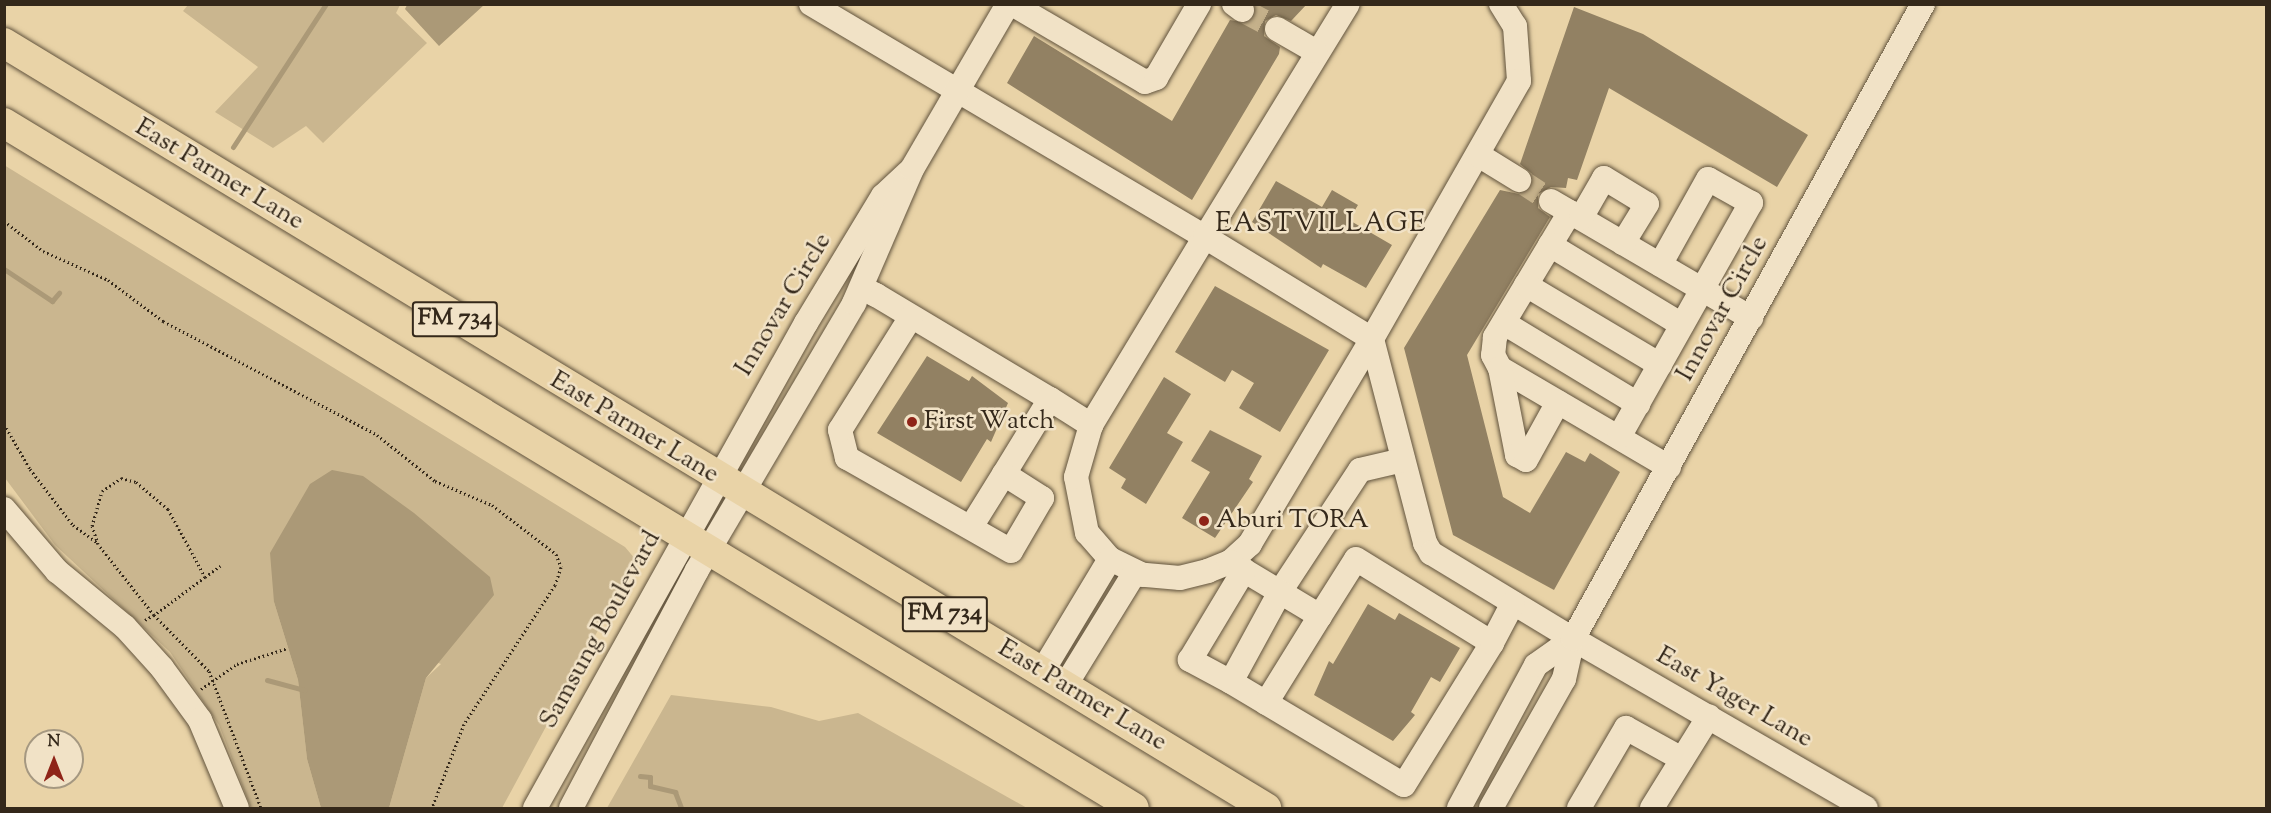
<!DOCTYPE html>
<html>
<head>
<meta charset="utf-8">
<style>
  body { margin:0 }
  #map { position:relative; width:2271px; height:813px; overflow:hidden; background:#e9d3a7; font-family:"Sorts Mill Goudy",serif }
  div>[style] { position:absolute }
  .green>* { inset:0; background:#cab68f }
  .water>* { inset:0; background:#ab9977 }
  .stream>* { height:5px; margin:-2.5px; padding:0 2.5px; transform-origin:2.5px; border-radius:2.5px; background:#ab9977 }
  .building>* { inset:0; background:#928163 }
  .minor-tunnel>* { height:24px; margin-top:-12px; transform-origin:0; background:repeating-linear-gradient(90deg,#c5b18b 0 24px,transparent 0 36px) }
  .path>* { height:3px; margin-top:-1.5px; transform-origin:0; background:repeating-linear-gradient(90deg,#34281a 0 1.5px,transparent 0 4.5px) }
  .roads { filter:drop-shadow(0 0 2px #61533d) drop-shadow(0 0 2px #61533d) }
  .minor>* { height:24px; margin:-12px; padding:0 12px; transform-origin:12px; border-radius:12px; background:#f1e2c6 }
  .major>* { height:30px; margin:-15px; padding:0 15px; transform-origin:15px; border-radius:15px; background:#e9d3a7 }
  .dots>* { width:16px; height:16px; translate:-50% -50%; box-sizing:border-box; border:3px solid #f1e2c6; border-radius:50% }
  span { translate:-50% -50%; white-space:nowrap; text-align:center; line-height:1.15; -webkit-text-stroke:5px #f1e2c6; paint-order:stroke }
  .shield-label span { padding:2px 4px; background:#f1e2c6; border:2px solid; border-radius:4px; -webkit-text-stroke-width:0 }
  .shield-label { font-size:24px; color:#34281a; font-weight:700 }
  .street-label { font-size:26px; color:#34281a }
  .poi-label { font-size:26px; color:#34281a }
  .left { translate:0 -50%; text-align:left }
  .neighbourhood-label { font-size:27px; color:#34281a; letter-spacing:1.5px }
  .frame { position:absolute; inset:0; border:6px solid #34281a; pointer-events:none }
  .north { position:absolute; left:24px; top:729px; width:60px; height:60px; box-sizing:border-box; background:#f1e2c6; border:2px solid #a59881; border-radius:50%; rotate:0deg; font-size:16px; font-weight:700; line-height:24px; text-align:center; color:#34281a }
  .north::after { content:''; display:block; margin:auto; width:21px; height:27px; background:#8f2418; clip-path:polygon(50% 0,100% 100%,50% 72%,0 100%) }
</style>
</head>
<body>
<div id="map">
  <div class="green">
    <i style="clip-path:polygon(188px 5px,400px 5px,396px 13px,427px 43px,323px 143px,306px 126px,273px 148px,215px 112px,258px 67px,183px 11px)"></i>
    <i style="clip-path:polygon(4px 165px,625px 547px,636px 560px,502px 808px,389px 808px,426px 678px,441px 664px,274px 602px,298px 680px,307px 759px,321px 808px,251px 808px,219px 725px,170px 652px,55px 545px,5px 478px)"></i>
    <i style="clip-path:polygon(671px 695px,771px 707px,819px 721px,858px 713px,1027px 808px,607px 808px)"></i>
  </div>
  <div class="water">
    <i style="clip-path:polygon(407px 5px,407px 4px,484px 5px,439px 46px,405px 9px)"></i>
    <i style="clip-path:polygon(332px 470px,363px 476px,414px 513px,490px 577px,494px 595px,426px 678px,389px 808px,321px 808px,307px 759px,298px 680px,274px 602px,270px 553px,310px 484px)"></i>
  </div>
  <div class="stream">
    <i style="left:233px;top:147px;width:171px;rotate:-57deg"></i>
    <i style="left:4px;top:269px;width:58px;rotate:33.7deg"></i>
    <i style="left:52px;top:301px;width:11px;rotate:-49deg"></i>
    <i style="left:267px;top:680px;width:39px;rotate:15deg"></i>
    <i style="left:640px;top:776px;width:10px;rotate:6deg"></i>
    <i style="left:650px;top:777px;width:9px;rotate:90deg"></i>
    <i style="left:650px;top:786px;width:26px;rotate:13deg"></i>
    <i style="left:675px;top:792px;width:17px;rotate:69deg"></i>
  </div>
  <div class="building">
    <i style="clip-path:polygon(1255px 4px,1307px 4px,1291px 21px,1276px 15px,1265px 21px,1264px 36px,1280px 47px,1279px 54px,1192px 200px,1007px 83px,1034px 36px,1172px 121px,1230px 20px,1248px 23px)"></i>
    <i style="clip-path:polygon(1574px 7px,1643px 34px,1808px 135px,1777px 187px,1609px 88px,1577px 180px,1568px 178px,1566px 188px,1551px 187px,1538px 194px,1538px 208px,1550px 217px,1467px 355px,1503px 497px,1530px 513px,1566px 452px,1585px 462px,1590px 453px,1620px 472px,1554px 590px,1453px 535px,1404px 348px,1500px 190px,1519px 194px,1531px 187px,1532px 174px,1520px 164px)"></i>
    <i style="clip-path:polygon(1276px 181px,1322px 207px,1332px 190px,1358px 205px,1349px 220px,1392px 245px,1366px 288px,1323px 264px,1321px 268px,1252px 222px)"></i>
    <i style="clip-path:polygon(1215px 286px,1329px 350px,1280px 432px,1239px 408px,1254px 383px,1232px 370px,1225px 382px,1175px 352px)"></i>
    <i style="clip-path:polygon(927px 356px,969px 381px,972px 376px,1008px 403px,991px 442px,987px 439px,961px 482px,877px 433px)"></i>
    <i style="clip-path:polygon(1164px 377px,1191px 394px,1167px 433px,1183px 442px,1146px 504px,1121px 488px,1126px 479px,1109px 468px)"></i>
    <i style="clip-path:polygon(1210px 430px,1262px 456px,1249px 479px,1253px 482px,1215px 538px,1182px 518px,1210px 472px,1191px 461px)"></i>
    <i style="clip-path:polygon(1368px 604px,1395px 620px,1399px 613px,1460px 648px,1440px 682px,1431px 677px,1411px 712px,1415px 715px,1393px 741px,1314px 695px,1329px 661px,1333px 664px)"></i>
  </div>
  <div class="minor-tunnel">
    <i style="left:1242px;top:10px;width:40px;rotate:28deg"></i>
    <i style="left:1519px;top:180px;width:38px;rotate:33deg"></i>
  </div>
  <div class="path">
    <i style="left:4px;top:221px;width:49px;rotate:37.6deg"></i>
    <i style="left:43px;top:251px;width:71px;rotate:24deg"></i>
    <i style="left:108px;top:280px;width:69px;rotate:36.7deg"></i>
    <i style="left:163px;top:321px;width:242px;rotate:28deg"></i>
    <i style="left:377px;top:435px;width:74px;rotate:38.4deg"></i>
    <i style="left:435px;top:481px;width:62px;rotate:22.8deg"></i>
    <i style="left:492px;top:505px;width:81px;rotate:37.4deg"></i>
    <i style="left:556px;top:554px;width:14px;rotate:69deg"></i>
    <i style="left:561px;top:567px;width:19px;rotate:108deg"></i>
    <i style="left:555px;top:585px;width:166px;rotate:123.2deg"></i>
    <i style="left:464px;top:724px;width:90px;rotate:110.9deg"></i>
    <i style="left:4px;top:424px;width:52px;rotate:60deg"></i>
    <i style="left:30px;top:469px;width:71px;rotate:52.5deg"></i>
    <i style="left:73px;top:525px;width:29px;rotate:36deg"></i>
    <i style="left:205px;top:577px;width:19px;rotate:-36deg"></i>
    <i style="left:145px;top:620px;width:10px;rotate:-29deg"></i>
    <i style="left:154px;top:615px;width:90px;rotate:-128.3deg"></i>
    <i style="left:98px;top:544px;width:19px;rotate:-108deg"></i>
    <i style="left:92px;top:526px;width:36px;rotate:-74deg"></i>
    <i style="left:102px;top:491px;width:23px;rotate:-34deg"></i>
    <i style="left:121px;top:478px;width:16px;rotate:15deg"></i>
    <i style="left:136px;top:482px;width:42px;rotate:40.2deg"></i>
    <i style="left:168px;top:509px;width:77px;rotate:61.4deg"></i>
    <i style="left:205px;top:577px;width:64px;rotate:143.3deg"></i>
    <i style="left:154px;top:615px;width:78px;rotate:45.5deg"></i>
    <i style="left:209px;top:671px;width:147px;rotate:69.2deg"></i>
    <i style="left:201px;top:689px;width:44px;rotate:-34.8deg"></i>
    <i style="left:237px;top:664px;width:53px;rotate:-17.4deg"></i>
  </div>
  <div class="roads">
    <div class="minor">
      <i style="left:811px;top:4px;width:458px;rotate:30.6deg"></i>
      <i style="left:1205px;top:237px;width:273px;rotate:-58.5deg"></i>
      <i style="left:1012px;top:4px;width:154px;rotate:30.4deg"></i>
      <i style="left:1145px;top:82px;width:12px;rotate:-20deg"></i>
      <i style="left:1156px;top:78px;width:86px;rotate:-59.8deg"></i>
      <i style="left:1234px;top:4px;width:10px;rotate:37deg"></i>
      <i style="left:1501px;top:4px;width:26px;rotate:58deg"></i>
      <i style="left:1515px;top:26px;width:55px;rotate:85.8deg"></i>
      <i style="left:1519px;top:81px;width:297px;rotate:119.7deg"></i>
      <i style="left:1372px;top:339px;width:211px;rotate:75.4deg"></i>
      <i style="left:1425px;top:543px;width:12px;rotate:59deg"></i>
      <i style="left:1431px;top:553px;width:166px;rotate:31.2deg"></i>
      <i style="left:1573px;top:639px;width:338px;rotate:30deg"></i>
      <i style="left:1277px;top:29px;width:44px;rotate:30.1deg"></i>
      <i style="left:1480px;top:156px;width:46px;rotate:31.6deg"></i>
      <i style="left:1551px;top:201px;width:232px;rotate:30.3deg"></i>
      <i style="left:1570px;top:212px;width:146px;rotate:121deg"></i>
      <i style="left:1495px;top:337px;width:18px;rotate:96deg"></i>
      <i style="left:1493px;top:355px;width:15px;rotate:62deg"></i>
      <i style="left:1500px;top:368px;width:196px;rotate:30.4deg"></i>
      <i style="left:1581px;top:218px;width:46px;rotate:-60.1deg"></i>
      <i style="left:1604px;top:178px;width:50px;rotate:31.2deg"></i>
      <i style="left:1647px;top:204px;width:46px;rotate:121.6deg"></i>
      <i style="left:1550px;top:245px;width:154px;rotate:31.2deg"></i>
      <i style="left:1526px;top:285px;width:156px;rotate:30.8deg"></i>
      <i style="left:862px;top:288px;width:16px;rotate:27deg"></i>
      <i style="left:876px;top:295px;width:203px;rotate:30.9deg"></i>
      <i style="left:1050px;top:399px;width:88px;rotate:121.5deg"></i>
      <i style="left:1004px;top:474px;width:45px;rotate:32.3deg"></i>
      <i style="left:1042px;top:498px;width:61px;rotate:120.3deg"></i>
      <i style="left:1011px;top:551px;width:189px;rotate:-150.4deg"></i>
      <i style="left:847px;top:458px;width:29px;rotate:-104deg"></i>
      <i style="left:840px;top:430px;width:133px;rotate:-57.9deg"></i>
      <i style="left:1504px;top:323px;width:157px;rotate:31.2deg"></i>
      <i style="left:1500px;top:368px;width:89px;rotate:78.9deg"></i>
      <i style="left:1517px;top:455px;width:10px;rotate:29deg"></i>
      <i style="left:1526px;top:460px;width:66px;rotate:-61.1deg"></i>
      <i style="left:1050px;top:399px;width:49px;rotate:32.4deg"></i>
      <i style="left:1091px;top:425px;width:220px;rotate:-58.8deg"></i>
      <i style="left:1205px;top:237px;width:196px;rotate:31.4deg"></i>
      <i style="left:1372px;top:339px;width:239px;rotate:120.8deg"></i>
      <i style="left:1250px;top:544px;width:27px;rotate:138deg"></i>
      <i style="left:1230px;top:562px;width:24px;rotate:158deg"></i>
      <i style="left:1208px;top:571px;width:29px;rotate:166deg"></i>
      <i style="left:1180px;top:578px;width:37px;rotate:-175deg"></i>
      <i style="left:1143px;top:575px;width:37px;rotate:-154deg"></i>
      <i style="left:1110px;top:559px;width:35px;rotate:-131deg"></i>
      <i style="left:1087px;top:533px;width:57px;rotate:-101.1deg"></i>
      <i style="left:1076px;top:477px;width:54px;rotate:-73.9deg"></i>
      <i style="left:1619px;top:437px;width:269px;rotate:-60.6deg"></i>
      <i style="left:1751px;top:203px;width:49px;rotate:-150.8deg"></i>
      <i style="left:1708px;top:179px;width:98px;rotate:119.2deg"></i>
      <i style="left:1403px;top:460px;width:44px;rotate:166.9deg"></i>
      <i style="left:1360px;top:470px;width:146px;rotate:123.3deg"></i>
      <i style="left:1280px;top:592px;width:102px;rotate:118.6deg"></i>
      <i style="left:1231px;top:682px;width:201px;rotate:30.8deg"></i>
      <i style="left:1404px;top:785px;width:167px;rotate:-58.2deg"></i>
      <i style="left:4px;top:509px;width:82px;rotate:49.5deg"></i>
      <i style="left:57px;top:571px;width:88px;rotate:39.5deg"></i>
      <i style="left:125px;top:627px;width:55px;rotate:47.9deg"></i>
      <i style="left:162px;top:668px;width:64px;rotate:53.8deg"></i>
      <i style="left:200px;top:720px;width:95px;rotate:67.2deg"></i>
      <i style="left:971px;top:527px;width:62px;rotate:-58.1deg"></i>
      <i style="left:1230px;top:562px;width:105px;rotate:31deg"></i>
      <i style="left:1320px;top:616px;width:67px;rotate:-57.7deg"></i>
      <i style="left:1356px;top:559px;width:160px;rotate:31.7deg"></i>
      <i style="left:1492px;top:643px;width:45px;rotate:-62.3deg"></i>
      <i style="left:1042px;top:672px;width:132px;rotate:-59deg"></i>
      <i style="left:1231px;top:682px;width:47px;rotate:-151.8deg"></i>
      <i style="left:1190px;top:660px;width:105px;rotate:-59deg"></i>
      <i style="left:1065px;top:686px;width:134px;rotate:-58.4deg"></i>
      <i style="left:1266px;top:703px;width:102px;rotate:-58.2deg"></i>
      <i style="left:535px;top:808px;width:556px;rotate:-60.81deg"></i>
      <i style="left:806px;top:323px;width:149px;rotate:-58.8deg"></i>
      <i style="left:883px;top:196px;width:34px;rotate:-43deg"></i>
      <i style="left:571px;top:808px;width:269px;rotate:-62.1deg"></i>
      <i style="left:697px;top:570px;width:310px;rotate:-59.5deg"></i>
      <i style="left:854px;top:303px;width:146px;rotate:-66.6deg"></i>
      <i style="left:912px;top:169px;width:191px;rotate:-59.8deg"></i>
      <i style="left:1459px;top:808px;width:162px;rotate:-61.7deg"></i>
      <i style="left:1536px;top:665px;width:45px;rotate:-35.1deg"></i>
      <i style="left:1491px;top:808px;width:148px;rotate:-60.5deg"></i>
      <i style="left:1564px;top:679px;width:41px;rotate:-77.3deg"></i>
      <i style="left:1573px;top:639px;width:725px;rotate:-61.14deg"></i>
      <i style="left:1579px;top:808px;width:93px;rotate:-59.6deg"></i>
      <i style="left:1626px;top:728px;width:64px;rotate:29deg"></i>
      <i style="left:1652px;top:808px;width:108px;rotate:-58.2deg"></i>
    </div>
    <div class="major">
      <i style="left:4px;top:43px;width:1476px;rotate:31.22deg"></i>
      <i style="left:4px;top:123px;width:1321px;rotate:31.22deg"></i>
    </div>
  </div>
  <div class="dots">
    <i style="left:912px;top:422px;background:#8f2418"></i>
    <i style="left:1204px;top:521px;background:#8f2418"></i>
  </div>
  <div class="shield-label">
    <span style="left:455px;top:319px">FM 734</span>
    <span style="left:945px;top:614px">FM 734</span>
  </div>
  <div class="street-label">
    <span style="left:219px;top:175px;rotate:31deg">East Parmer Lane</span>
    <span style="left:784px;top:305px;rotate:-59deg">Innovar Circle</span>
    <span style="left:1723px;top:309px;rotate:-61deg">Innovar Circle</span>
    <span style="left:634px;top:428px;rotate:31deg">East Parmer Lane</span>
    <span style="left:601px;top:630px;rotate:-61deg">Samsung Boulevard</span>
    <span style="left:1082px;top:696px;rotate:31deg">East Parmer Lane</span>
    <span style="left:1734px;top:698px;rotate:30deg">East Yager Lane</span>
  </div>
  <div class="poi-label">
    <span class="left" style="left:924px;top:422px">First Watch</span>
    <span class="left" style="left:1216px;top:521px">Aburi TORA</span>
  </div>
  <div class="neighbourhood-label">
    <span style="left:1321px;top:225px">EASTVILLAGE</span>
  </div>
  <div class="frame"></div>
  <div class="north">N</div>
</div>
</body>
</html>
